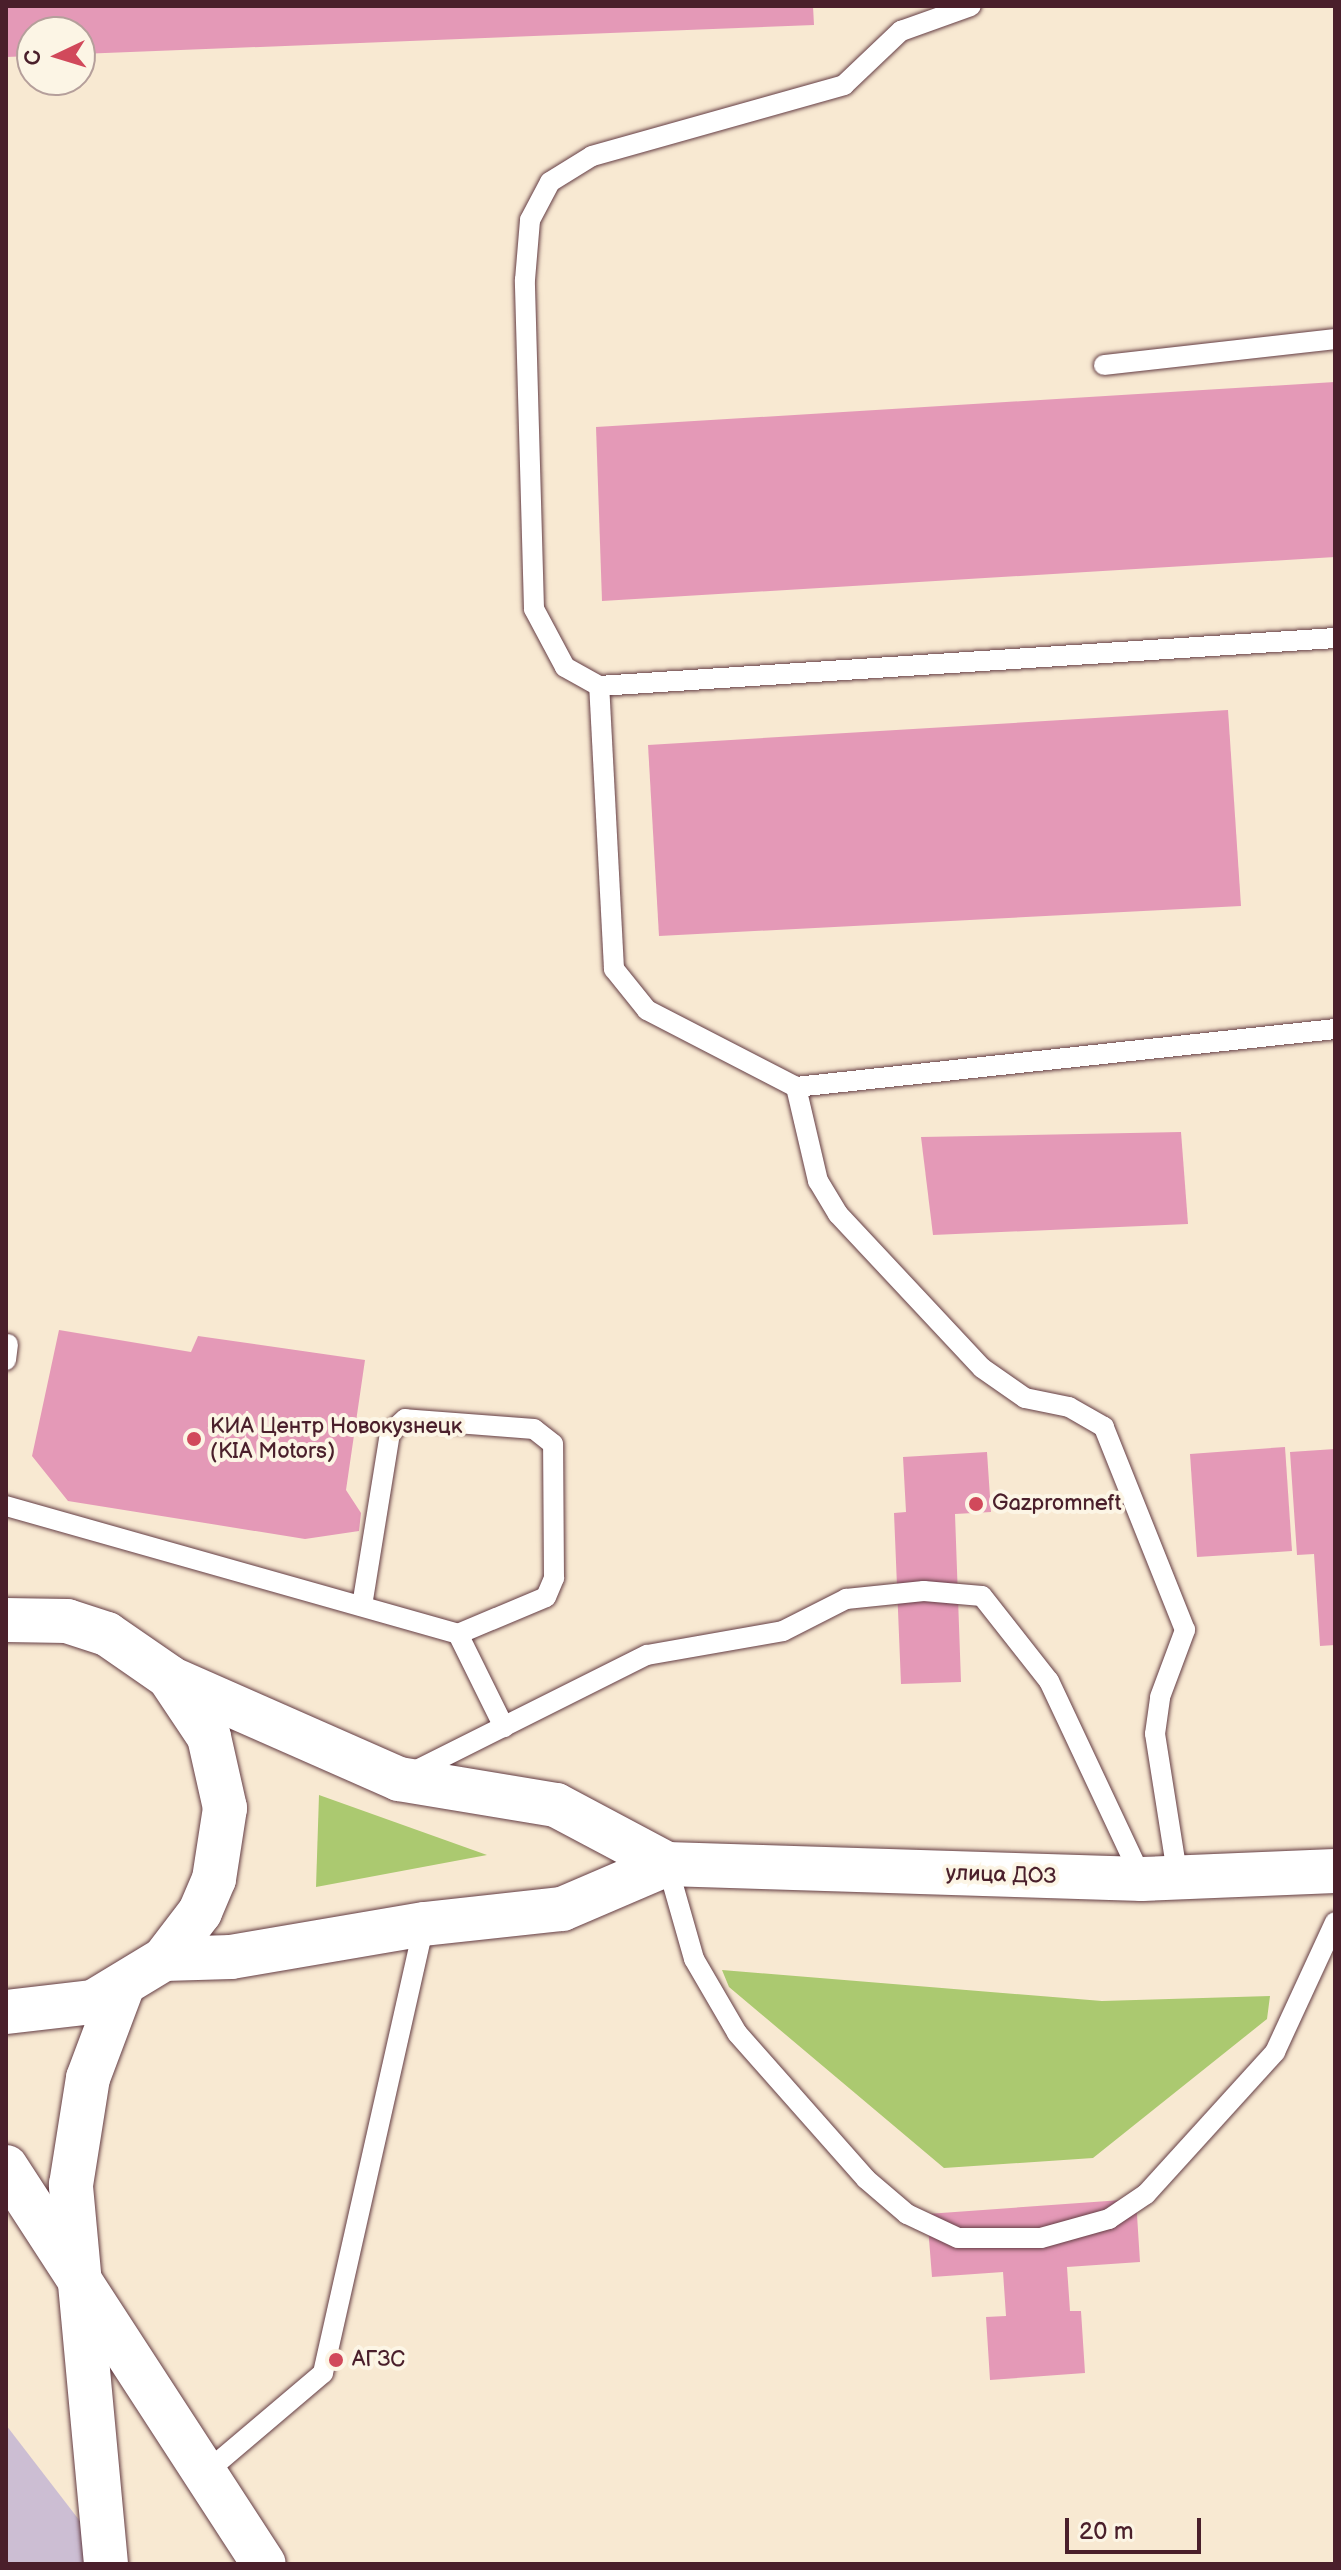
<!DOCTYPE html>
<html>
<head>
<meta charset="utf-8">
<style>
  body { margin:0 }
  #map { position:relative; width:1341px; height:2570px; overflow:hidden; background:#f8e9d2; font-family:"Balsamiq Sans",sans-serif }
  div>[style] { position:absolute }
  .industrial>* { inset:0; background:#ccbed3 }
  .green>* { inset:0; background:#abc970 }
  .building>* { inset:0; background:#e499b7 }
  .roads { filter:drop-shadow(0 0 2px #643d44) drop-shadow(0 0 2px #643d44) }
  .lane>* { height:20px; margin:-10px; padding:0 10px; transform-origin:10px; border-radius:10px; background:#fff }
  .secondary>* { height:44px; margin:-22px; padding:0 22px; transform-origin:22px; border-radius:22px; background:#fff }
  .dots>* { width:22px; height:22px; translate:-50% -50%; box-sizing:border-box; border:4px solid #fcf5e5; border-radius:50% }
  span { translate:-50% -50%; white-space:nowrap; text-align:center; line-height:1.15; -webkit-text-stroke:8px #fcf5e5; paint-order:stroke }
  .poi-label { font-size:22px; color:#4a1f2b }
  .left { translate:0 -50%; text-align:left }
  .street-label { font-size:22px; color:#4a1f2b }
  .frame { position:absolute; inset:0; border:8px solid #4a1f2b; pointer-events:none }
  .north { position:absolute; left:16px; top:16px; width:80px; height:80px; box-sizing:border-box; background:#fcf5e5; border:2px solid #b59f9b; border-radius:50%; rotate:266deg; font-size:22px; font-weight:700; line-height:32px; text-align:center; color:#4a1f2b }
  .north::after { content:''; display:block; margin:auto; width:28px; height:36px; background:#d1495b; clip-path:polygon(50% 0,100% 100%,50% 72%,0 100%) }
  .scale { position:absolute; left:1065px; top:2518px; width:136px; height:36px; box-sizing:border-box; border:4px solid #4a1f2b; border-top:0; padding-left:10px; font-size:24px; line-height:28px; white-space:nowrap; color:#4a1f2b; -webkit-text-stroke:6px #fcf5e5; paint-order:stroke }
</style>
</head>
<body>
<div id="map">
  <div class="industrial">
    <i style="clip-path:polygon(6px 2425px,113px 2564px,6px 2564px)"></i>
  </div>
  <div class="green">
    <i style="clip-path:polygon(319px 1795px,487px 1855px,316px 1887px)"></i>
    <i style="clip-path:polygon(722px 1970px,1102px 2001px,1270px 1996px,1267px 2019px,1093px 2158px,944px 2168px,729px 1987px)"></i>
  </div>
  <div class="building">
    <i style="clip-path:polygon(6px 6px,813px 6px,814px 25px,80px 54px,80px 32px,32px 32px,32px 56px,6px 57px)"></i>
    <i style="clip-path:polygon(1335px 382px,1335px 557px,602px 601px,596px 427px)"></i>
    <i style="clip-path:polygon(1228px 710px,1241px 906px,659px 936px,648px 745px)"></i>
    <i style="clip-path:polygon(1181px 1132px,1188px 1224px,933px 1235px,921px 1137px)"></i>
    <i style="clip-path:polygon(59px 1330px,191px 1352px,198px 1336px,365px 1360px,346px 1490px,361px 1513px,359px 1531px,305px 1539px,68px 1501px,32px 1456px)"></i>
    <i style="clip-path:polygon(1285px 1447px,1292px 1551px,1197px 1557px,1190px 1454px)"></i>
    <i style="clip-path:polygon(1335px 1449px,1335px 1645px,1320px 1646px,1314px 1554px,1297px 1555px,1290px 1452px)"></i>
    <i style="clip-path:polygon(987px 1452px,991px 1512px,955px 1514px,961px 1682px,901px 1684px,894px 1513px,906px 1512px,903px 1457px)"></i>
    <i style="clip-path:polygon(1136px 2199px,1140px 2262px,1067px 2267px,1070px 2311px,1081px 2311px,1085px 2373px,990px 2380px,986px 2317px,1006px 2316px,1003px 2272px,932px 2277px,927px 2214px)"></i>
  </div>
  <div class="roads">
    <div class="lane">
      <i style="left:1104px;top:365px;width:232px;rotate:-6.4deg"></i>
      <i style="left:599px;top:686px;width:39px;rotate:-151deg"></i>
      <i style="left:565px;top:667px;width:66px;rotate:-118.1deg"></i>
      <i style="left:534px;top:609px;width:329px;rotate:-91.6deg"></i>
      <i style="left:525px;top:280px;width:60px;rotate:-85.2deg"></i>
      <i style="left:530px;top:220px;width:43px;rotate:-62.2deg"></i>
      <i style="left:550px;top:182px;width:49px;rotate:-31.8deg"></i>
      <i style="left:592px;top:156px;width:262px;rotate:-15.7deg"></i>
      <i style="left:844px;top:85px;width:79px;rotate:-43.5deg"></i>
      <i style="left:901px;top:31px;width:74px;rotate:-19.7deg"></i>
      <i style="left:796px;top:1087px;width:542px;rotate:-6.14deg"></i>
      <i style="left:6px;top:1360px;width:16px;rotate:-83deg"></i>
      <i style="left:6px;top:1506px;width:470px;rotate:15.8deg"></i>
      <i style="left:458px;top:1634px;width:95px;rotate:-22.8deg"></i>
      <i style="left:546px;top:1597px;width:21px;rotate:-67deg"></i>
      <i style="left:554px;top:1578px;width:134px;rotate:-90.4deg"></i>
      <i style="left:553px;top:1444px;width:24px;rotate:-142deg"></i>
      <i style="left:534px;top:1429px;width:129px;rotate:-175.6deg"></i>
      <i style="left:405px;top:1419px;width:21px;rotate:137deg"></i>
      <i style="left:390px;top:1433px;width:175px;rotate:99.2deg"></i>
      <i style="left:458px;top:1634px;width:104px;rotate:63.7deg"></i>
      <i style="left:409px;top:1774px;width:266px;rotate:-26.6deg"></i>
      <i style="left:647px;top:1655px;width:138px;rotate:-10deg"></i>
      <i style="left:783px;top:1631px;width:71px;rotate:-26.9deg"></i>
      <i style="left:846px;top:1599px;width:78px;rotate:-5.9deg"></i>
      <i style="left:924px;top:1591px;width:58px;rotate:4.9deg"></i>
      <i style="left:982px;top:1596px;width:108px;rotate:51.8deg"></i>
      <i style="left:1049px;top:1681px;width:219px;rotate:64.8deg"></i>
      <i style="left:667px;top:1864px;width:99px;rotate:74.1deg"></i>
      <i style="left:694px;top:1959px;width:86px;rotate:59.8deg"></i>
      <i style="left:737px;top:2033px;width:195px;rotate:48.5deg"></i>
      <i style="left:866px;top:2179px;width:54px;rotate:40.5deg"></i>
      <i style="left:907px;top:2214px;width:56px;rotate:25.2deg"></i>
      <i style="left:958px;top:2238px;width:83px"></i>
      <i style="left:1041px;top:2238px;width:71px;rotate:-15.6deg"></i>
      <i style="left:1109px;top:2219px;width:45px;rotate:-34deg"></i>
      <i style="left:1146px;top:2194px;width:192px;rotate:-47.7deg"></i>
      <i style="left:1275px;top:2052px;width:143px;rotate:-65.2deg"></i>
      <i style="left:1178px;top:1879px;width:147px;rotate:-99deg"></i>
      <i style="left:1155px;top:1734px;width:37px;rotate:-82deg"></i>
      <i style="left:1160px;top:1697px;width:72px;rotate:-69.5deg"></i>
      <i style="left:1185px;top:1630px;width:219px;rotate:-111.8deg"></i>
      <i style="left:1104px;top:1427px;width:40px;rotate:-150.3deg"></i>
      <i style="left:1069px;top:1407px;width:45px;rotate:-168.4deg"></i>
      <i style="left:1025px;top:1398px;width:52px;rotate:-145.1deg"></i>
      <i style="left:982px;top:1368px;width:211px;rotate:-133.1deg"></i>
      <i style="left:838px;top:1214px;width:39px;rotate:-121deg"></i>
      <i style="left:818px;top:1181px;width:97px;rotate:-103.2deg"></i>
      <i style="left:796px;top:1087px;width:168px;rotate:-152.7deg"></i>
      <i style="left:647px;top:1010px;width:53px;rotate:-128.8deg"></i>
      <i style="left:614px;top:969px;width:283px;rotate:-93deg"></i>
      <i style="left:599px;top:686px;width:738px;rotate:-3.73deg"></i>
      <i style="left:204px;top:2474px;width:156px;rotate:-40.3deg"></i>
      <i style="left:323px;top:2373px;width:460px;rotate:-77.3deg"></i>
    </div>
    <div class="secondary">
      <i style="left:6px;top:1620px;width:61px;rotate:0.9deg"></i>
      <i style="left:67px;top:1621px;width:42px;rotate:18deg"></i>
      <i style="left:107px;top:1634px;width:75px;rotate:34.7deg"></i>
      <i style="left:169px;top:1677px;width:72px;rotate:56.3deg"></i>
      <i style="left:209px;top:1737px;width:73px;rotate:77.3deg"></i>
      <i style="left:225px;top:1808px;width:72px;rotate:98.8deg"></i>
      <i style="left:214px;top:1879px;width:36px;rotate:113deg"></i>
      <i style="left:200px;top:1912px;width:59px;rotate:127.5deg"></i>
      <i style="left:164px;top:1959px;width:83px;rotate:148.8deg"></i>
      <i style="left:93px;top:2002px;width:88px;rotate:173.4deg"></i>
      <i style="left:172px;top:1679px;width:248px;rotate:23.8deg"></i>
      <i style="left:399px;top:1779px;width:159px;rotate:9.4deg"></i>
      <i style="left:556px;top:1805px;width:126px;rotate:28deg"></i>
      <i style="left:164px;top:1959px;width:67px;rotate:-1.7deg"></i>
      <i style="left:231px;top:1957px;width:196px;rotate:-9.7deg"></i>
      <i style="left:424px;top:1924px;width:139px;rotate:-6.2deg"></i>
      <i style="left:562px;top:1909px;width:114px;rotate:-23.2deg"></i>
      <i style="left:667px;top:1864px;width:475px;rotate:1.8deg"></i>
      <i style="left:1142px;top:1879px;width:193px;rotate:-2.4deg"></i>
      <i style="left:6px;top:2167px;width:473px;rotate:57deg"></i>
      <i style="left:106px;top:2564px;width:381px;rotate:-95.3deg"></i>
      <i style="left:71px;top:2185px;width:108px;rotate:-81deg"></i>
      <i style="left:88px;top:2078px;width:94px;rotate:-69.4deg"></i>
    </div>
  </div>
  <div class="dots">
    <i style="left:194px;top:1439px;background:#d1495b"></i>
    <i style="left:976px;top:1504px;background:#d1495b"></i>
    <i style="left:336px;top:2360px;background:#d1495b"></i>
  </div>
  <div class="poi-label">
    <span class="left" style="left:210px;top:1439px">КИА Центр Новокузнецк<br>(KIA Motors)</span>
    <span class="left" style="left:992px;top:1504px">Gazpromneft</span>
    <span class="left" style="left:352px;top:2360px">АГЗС</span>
  </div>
  <div class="street-label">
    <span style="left:1001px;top:1875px;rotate:2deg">улица ДОЗ</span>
  </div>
  <div class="frame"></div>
  <div class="north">С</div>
  <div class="scale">20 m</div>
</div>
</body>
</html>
